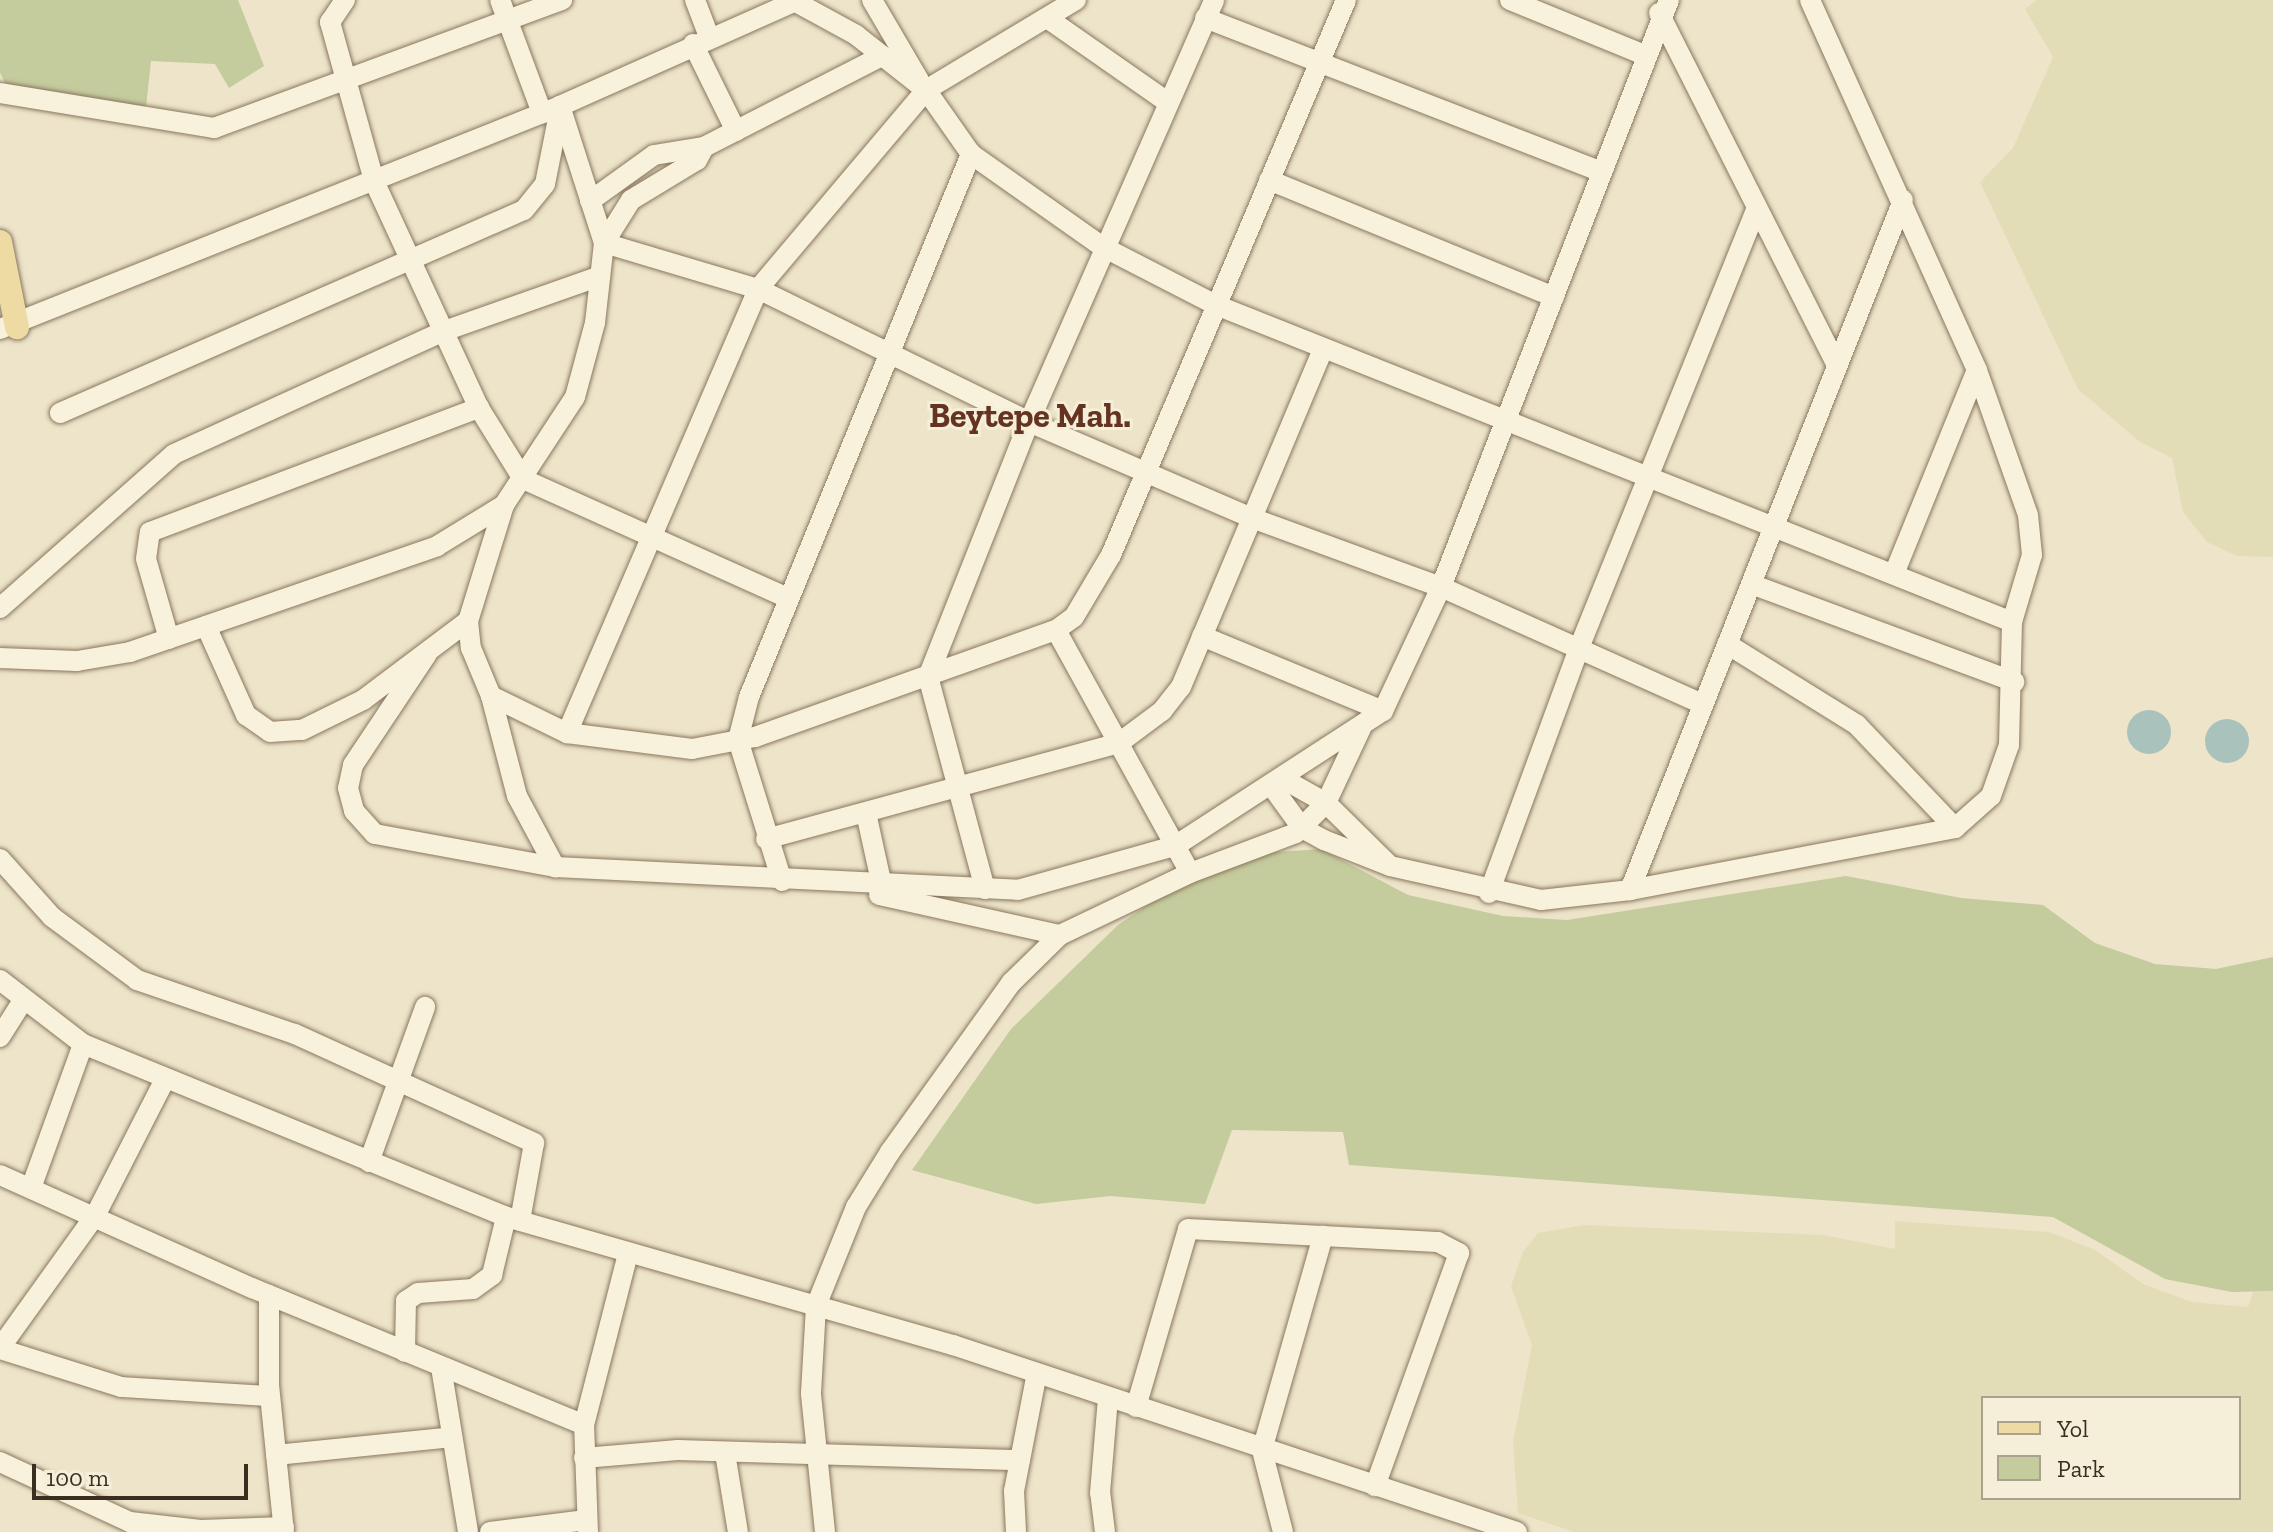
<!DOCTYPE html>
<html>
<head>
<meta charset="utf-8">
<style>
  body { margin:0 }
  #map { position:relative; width:2273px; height:1532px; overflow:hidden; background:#ede4c9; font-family:"Zilla Slab",serif }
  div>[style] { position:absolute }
  .farmland>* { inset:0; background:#e3ddb7 }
  .green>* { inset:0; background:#c4cb9d }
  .water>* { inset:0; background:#aac2bc }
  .round { border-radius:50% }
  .roads { filter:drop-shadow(0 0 2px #89775e) drop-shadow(0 0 2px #89775e) }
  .minor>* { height:20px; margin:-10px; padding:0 10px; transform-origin:10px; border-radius:10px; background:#f8f1dc }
  .major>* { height:24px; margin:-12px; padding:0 12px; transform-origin:12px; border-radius:12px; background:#eedaa3 }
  span { translate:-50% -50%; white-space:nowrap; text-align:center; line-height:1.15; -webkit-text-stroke:6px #f5eed8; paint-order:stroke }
  .neighbourhood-label { font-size:34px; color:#653322; font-weight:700 }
  .legend { position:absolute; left:1981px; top:1396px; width:260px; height:104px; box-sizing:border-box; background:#f5eed8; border:2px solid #aaa18f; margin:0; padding:10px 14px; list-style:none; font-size:24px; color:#3a2e21 }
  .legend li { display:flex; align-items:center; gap:16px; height:40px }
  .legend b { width:40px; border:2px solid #aaa18f }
  .scale { position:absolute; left:32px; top:1464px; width:216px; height:36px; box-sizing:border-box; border:4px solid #3a2e21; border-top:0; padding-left:10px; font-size:24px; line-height:28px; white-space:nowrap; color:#3a2e21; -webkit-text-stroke:6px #f5eed8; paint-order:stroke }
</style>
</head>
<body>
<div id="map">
  <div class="farmland">
    <i style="clip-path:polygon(2037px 0,2273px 0,2273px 557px,2237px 556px,2207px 542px,2183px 512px,2172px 458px,2140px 442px,2078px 389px,1980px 182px,2013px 148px,2053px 57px,2025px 9px)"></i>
    <i style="clip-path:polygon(evenodd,1895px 1221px,2049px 1232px,2095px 1250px,2143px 1284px,2192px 1302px,2248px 1307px,2253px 1292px,2273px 1291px,2273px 1532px,1574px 1532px,1518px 1513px,1513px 1442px,1532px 1345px,1511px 1286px,1523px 1252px,1538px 1233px,1584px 1225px,1824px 1235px,1895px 1249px,1895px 1221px,2239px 1398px,2239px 1498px,1983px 1498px,1983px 1398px,2239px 1398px)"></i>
  </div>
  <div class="green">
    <i style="clip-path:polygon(0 0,238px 0,264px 66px,229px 88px,215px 64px,151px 61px,145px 116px,8px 88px,0 73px)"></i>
    <i style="clip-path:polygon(1321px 849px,1408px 895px,1503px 916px,1567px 920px,1846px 876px,1961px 898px,2043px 905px,2095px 943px,2155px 964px,2216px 969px,2273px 957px,2273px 1291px,2232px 1292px,2165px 1279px,2053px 1217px,1349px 1165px,1343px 1132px,1232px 1130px,1205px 1204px,1111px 1196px,1036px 1204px,912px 1170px,1011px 1029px,1118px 925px,1176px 886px,1263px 853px)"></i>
  </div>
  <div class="water">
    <i class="round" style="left:2127px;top:710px;width:44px;height:44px"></i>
    <i class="round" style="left:2205px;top:719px;width:44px;height:44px"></i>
  </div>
  <div class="roads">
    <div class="minor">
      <i style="left:345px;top:0;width:27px;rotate:124deg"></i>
      <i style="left:330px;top:22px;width:165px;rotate:74.5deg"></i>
      <i style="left:374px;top:181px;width:250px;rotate:65.2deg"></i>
      <i style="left:479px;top:408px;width:84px;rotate:58.2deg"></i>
      <i style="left:523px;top:479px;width:290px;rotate:24.2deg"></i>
      <i style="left:500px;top:0;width:121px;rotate:69.6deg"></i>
      <i style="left:695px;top:0;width:40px;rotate:69deg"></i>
      <i style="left:872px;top:0;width:93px;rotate:59.6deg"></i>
      <i style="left:1510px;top:0;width:148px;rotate:22.2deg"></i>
      <i style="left:794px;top:1px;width:71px;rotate:28.7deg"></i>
      <i style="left:856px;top:35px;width:89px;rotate:38.2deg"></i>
      <i style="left:926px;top:90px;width:78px;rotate:54.9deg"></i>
      <i style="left:971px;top:154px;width:161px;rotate:35.2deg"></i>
      <i style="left:1103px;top:247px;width:127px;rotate:27.2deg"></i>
      <i style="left:1216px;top:305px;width:857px;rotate:21.71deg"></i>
      <i style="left:1659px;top:13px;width:395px;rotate:63.2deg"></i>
      <i style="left:1047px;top:18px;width:145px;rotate:34.9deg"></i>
      <i style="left:1205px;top:18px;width:426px;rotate:21.2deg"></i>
      <i style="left:693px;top:44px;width:97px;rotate:63.7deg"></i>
      <i style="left:0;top:93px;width:217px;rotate:9.3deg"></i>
      <i style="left:214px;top:128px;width:371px;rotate:-20.2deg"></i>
      <i style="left:704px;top:147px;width:15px;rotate:118deg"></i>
      <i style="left:697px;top:160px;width:77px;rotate:148.8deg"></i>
      <i style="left:631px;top:200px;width:51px;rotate:122.1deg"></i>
      <i style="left:604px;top:243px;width:161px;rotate:16.6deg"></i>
      <i style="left:758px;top:289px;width:302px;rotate:26.1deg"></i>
      <i style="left:1029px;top:422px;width:243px;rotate:23.3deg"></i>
      <i style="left:1252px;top:518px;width:201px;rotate:20.1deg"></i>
      <i style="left:1441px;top:587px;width:287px;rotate:24.1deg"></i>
      <i style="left:1269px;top:180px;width:308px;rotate:22.3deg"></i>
      <i style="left:590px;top:201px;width:79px;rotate:-35.7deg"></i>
      <i style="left:654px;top:155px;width:51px;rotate:-9.1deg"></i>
      <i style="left:704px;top:147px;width:200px;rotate:-27.1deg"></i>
      <i style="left:0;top:329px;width:603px;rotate:-21.71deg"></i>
      <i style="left:560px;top:106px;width:261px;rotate:-24deg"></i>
      <i style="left:60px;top:413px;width:506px;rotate:-23.63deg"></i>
      <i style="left:524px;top:210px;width:33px;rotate:-51deg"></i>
      <i style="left:545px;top:184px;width:71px;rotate:-78.7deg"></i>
      <i style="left:504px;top:505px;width:121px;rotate:107.2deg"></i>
      <i style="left:468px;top:621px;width:27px;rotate:84deg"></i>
      <i style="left:471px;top:648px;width:52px;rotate:67.4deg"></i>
      <i style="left:491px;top:696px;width:85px;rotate:26deg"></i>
      <i style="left:567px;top:733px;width:126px;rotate:7.3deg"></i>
      <i style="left:692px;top:749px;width:64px;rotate:-10.8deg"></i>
      <i style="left:755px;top:737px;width:319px;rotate:-19.6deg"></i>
      <i style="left:1056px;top:630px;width:22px;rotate:-36deg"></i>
      <i style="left:1074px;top:617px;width:72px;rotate:-59.2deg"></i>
      <i style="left:1111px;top:555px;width:603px;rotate:-67.05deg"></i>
      <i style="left:1894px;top:574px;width:220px;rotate:-67.9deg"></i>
      <i style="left:1751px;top:584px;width:281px;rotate:20.4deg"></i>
      <i style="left:0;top:608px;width:232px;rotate:-41.5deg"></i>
      <i style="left:174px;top:454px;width:297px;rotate:-24.5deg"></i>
      <i style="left:444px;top:331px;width:165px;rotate:-19.4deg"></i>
      <i style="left:206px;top:626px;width:98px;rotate:65.8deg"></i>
      <i style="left:246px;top:715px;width:29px;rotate:35deg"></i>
      <i style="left:270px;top:732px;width:32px;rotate:-4deg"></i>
      <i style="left:302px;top:730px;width:68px;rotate:-26.2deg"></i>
      <i style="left:363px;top:700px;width:131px;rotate:-37deg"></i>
      <i style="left:1056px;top:630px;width:277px;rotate:61.1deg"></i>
      <i style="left:1202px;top:636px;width:196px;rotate:22.5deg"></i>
      <i style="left:169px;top:639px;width:83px;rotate:-106deg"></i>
      <i style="left:146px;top:559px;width:27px;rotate:-82deg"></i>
      <i style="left:150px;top:532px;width:352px;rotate:-20.7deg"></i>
      <i style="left:1727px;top:644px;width:153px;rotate:31.9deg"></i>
      <i style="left:1857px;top:725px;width:142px;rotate:46.4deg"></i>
      <i style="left:427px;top:654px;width:133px;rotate:123.7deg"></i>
      <i style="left:353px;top:765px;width:24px;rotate:102deg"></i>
      <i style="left:348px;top:788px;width:24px;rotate:75deg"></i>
      <i style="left:354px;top:811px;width:31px;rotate:48deg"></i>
      <i style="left:375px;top:834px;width:183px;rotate:10.4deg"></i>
      <i style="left:0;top:658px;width:77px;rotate:2.2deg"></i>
      <i style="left:77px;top:661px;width:54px;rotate:-9.6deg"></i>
      <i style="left:130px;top:652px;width:325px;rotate:-19deg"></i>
      <i style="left:437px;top:546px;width:79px;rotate:-31.5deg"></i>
      <i style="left:504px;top:505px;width:129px;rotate:-56.7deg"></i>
      <i style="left:575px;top:397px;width:77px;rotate:-74.9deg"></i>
      <i style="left:595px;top:323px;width:81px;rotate:-83.6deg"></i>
      <i style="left:604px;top:243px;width:144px;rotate:-107.8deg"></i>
      <i style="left:491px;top:696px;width:103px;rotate:75.4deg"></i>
      <i style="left:517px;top:796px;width:81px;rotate:61.8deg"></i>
      <i style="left:555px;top:867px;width:464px;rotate:2.8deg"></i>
      <i style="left:1018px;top:890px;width:163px;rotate:-15.7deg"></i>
      <i style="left:1175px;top:846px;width:248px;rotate:-33deg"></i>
      <i style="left:1383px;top:711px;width:137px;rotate:-64.9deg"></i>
      <i style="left:1441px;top:587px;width:630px;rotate:-68.77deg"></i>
      <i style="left:567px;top:733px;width:483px;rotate:-66.7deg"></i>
      <i style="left:758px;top:289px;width:260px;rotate:-49.8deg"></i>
      <i style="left:926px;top:90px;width:175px;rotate:-31deg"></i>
      <i style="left:1285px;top:780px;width:47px;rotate:29.3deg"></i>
      <i style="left:1326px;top:803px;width:86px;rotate:44.5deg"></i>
      <i style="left:1273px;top:788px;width:49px;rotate:54.1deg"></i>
      <i style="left:1302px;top:828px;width:25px;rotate:29deg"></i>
      <i style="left:1324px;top:840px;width:71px;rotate:21.5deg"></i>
      <i style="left:1390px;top:866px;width:155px;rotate:12.7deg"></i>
      <i style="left:1541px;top:900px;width:90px;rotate:-6.4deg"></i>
      <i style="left:1630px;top:890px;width:331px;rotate:-10.8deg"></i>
      <i style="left:1955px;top:828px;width:48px;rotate:-41.6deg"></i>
      <i style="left:1991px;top:796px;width:54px;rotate:-70.6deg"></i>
      <i style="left:2009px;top:745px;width:123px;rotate:-88.6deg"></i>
      <i style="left:2012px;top:622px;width:70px;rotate:-73.4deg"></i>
      <i style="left:2032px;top:555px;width:40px;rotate:-95.7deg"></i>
      <i style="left:2028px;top:515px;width:154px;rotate:-109.4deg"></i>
      <i style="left:1977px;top:370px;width:406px;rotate:-114.3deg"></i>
      <i style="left:866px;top:813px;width:75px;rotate:77.6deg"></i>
      <i style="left:766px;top:839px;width:366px;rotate:-15.2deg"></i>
      <i style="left:1119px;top:743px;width:54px;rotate:-36.7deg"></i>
      <i style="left:1162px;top:711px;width:31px;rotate:-52deg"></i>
      <i style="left:1181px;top:687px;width:366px;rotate:-67.2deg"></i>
      <i style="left:0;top:859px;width:78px;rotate:48.1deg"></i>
      <i style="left:52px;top:917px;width:106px;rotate:36.5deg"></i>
      <i style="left:137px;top:980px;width:167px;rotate:18.9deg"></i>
      <i style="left:295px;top:1034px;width:263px;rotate:24.5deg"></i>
      <i style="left:534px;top:1143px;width:79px;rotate:100.2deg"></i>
      <i style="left:782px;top:881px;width:148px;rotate:-107.3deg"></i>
      <i style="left:738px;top:740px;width:44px;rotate:-75.7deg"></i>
      <i style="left:749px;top:697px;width:587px;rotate:-67.76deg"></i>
      <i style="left:985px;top:889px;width:220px;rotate:-105deg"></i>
      <i style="left:928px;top:677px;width:274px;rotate:-68.4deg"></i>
      <i style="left:1029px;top:422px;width:461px;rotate:-66.3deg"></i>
      <i style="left:1630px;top:890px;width:742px;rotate:-68.41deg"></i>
      <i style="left:1489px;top:893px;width:261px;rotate:-69.8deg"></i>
      <i style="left:1579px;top:648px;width:473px;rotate:-68deg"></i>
      <i style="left:879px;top:895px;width:185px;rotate:12.5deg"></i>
      <i style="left:0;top:980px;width:105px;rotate:37.6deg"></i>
      <i style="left:83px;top:1044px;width:457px;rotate:22.2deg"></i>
      <i style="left:506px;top:1217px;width:465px;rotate:16deg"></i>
      <i style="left:953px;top:1345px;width:594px;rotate:18.34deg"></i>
      <i style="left:0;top:1037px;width:41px;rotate:-57.8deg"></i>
      <i style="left:369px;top:1162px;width:165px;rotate:-70.1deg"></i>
      <i style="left:0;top:1175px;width:276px;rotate:24.2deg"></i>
      <i style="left:252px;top:1288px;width:359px;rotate:22.4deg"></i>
      <i style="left:31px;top:1188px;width:153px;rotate:-70.1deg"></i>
      <i style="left:269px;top:1295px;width:90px;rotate:90deg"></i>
      <i style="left:269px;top:1385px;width:148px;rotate:84.2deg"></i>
      <i style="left:0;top:1348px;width:163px;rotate:-54.3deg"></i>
      <i style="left:95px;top:1216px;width:152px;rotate:-62.9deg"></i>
      <i style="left:0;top:1349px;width:127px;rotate:17.4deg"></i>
      <i style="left:121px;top:1387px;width:149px;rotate:3.5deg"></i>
      <i style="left:405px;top:1352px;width:51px;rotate:-88.9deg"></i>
      <i style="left:406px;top:1301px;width:14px;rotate:-34deg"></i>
      <i style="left:418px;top:1293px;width:55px;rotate:-4.2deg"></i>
      <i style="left:473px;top:1289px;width:24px;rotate:-36deg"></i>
      <i style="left:492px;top:1275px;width:60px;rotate:-76.4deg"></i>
      <i style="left:441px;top:1367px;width:167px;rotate:80.7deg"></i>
      <i style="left:1136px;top:1407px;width:185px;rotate:-73.7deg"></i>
      <i style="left:1188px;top:1229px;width:250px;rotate:3deg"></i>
      <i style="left:1438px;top:1242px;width:24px;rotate:28deg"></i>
      <i style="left:1459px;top:1253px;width:248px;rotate:109.8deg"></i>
      <i style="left:725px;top:1453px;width:80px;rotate:80.7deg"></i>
      <i style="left:276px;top:1455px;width:177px;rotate:-5.8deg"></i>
      <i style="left:584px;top:1458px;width:94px;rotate:-4.9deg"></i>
      <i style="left:678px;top:1450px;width:342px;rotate:1.7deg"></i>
      <i style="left:0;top:1462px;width:143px;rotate:24.8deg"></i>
      <i style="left:130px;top:1522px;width:71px;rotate:6.4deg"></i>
      <i style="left:201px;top:1530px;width:83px;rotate:-2.1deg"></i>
      <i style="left:490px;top:1532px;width:97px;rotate:-7.1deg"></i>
      <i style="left:588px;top:1532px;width:107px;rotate:-92.1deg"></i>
      <i style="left:584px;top:1425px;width:177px;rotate:-75.6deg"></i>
      <i style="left:825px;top:1532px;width:140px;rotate:-95.8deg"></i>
      <i style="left:811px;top:1393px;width:87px;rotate:-86.7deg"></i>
      <i style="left:816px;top:1306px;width:107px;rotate:-68deg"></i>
      <i style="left:856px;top:1207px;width:65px;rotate:-58.3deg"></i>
      <i style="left:890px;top:1152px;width:208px;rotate:-54.4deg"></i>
      <i style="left:1011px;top:983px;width:69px;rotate:-44.4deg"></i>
      <i style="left:1060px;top:935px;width:144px;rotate:-25.5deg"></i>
      <i style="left:1190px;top:873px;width:113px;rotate:-20.7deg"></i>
      <i style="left:1296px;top:833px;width:42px;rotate:-45deg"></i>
      <i style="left:1326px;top:803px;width:85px;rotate:-64.9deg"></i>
      <i style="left:1016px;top:1532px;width:41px;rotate:-92.8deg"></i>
      <i style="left:1014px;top:1491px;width:120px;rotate:-79deg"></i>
      <i style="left:1105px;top:1532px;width:39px;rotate:-97deg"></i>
      <i style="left:1100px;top:1493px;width:95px;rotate:-85.2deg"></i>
      <i style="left:1283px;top:1532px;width:85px;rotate:-104.4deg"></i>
      <i style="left:1262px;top:1450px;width:223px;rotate:-74.1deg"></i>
    </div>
    <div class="major">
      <i style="left:0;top:242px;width:87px;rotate:78.7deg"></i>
    </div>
  </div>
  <div class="neighbourhood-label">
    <span style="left:1030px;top:416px">Beytepe Mah.</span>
  </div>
  <ul class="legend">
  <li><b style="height:10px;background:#eedaa3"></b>Yol</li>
  <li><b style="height:22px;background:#c4cb9d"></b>Park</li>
  </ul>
  <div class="scale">100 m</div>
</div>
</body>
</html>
